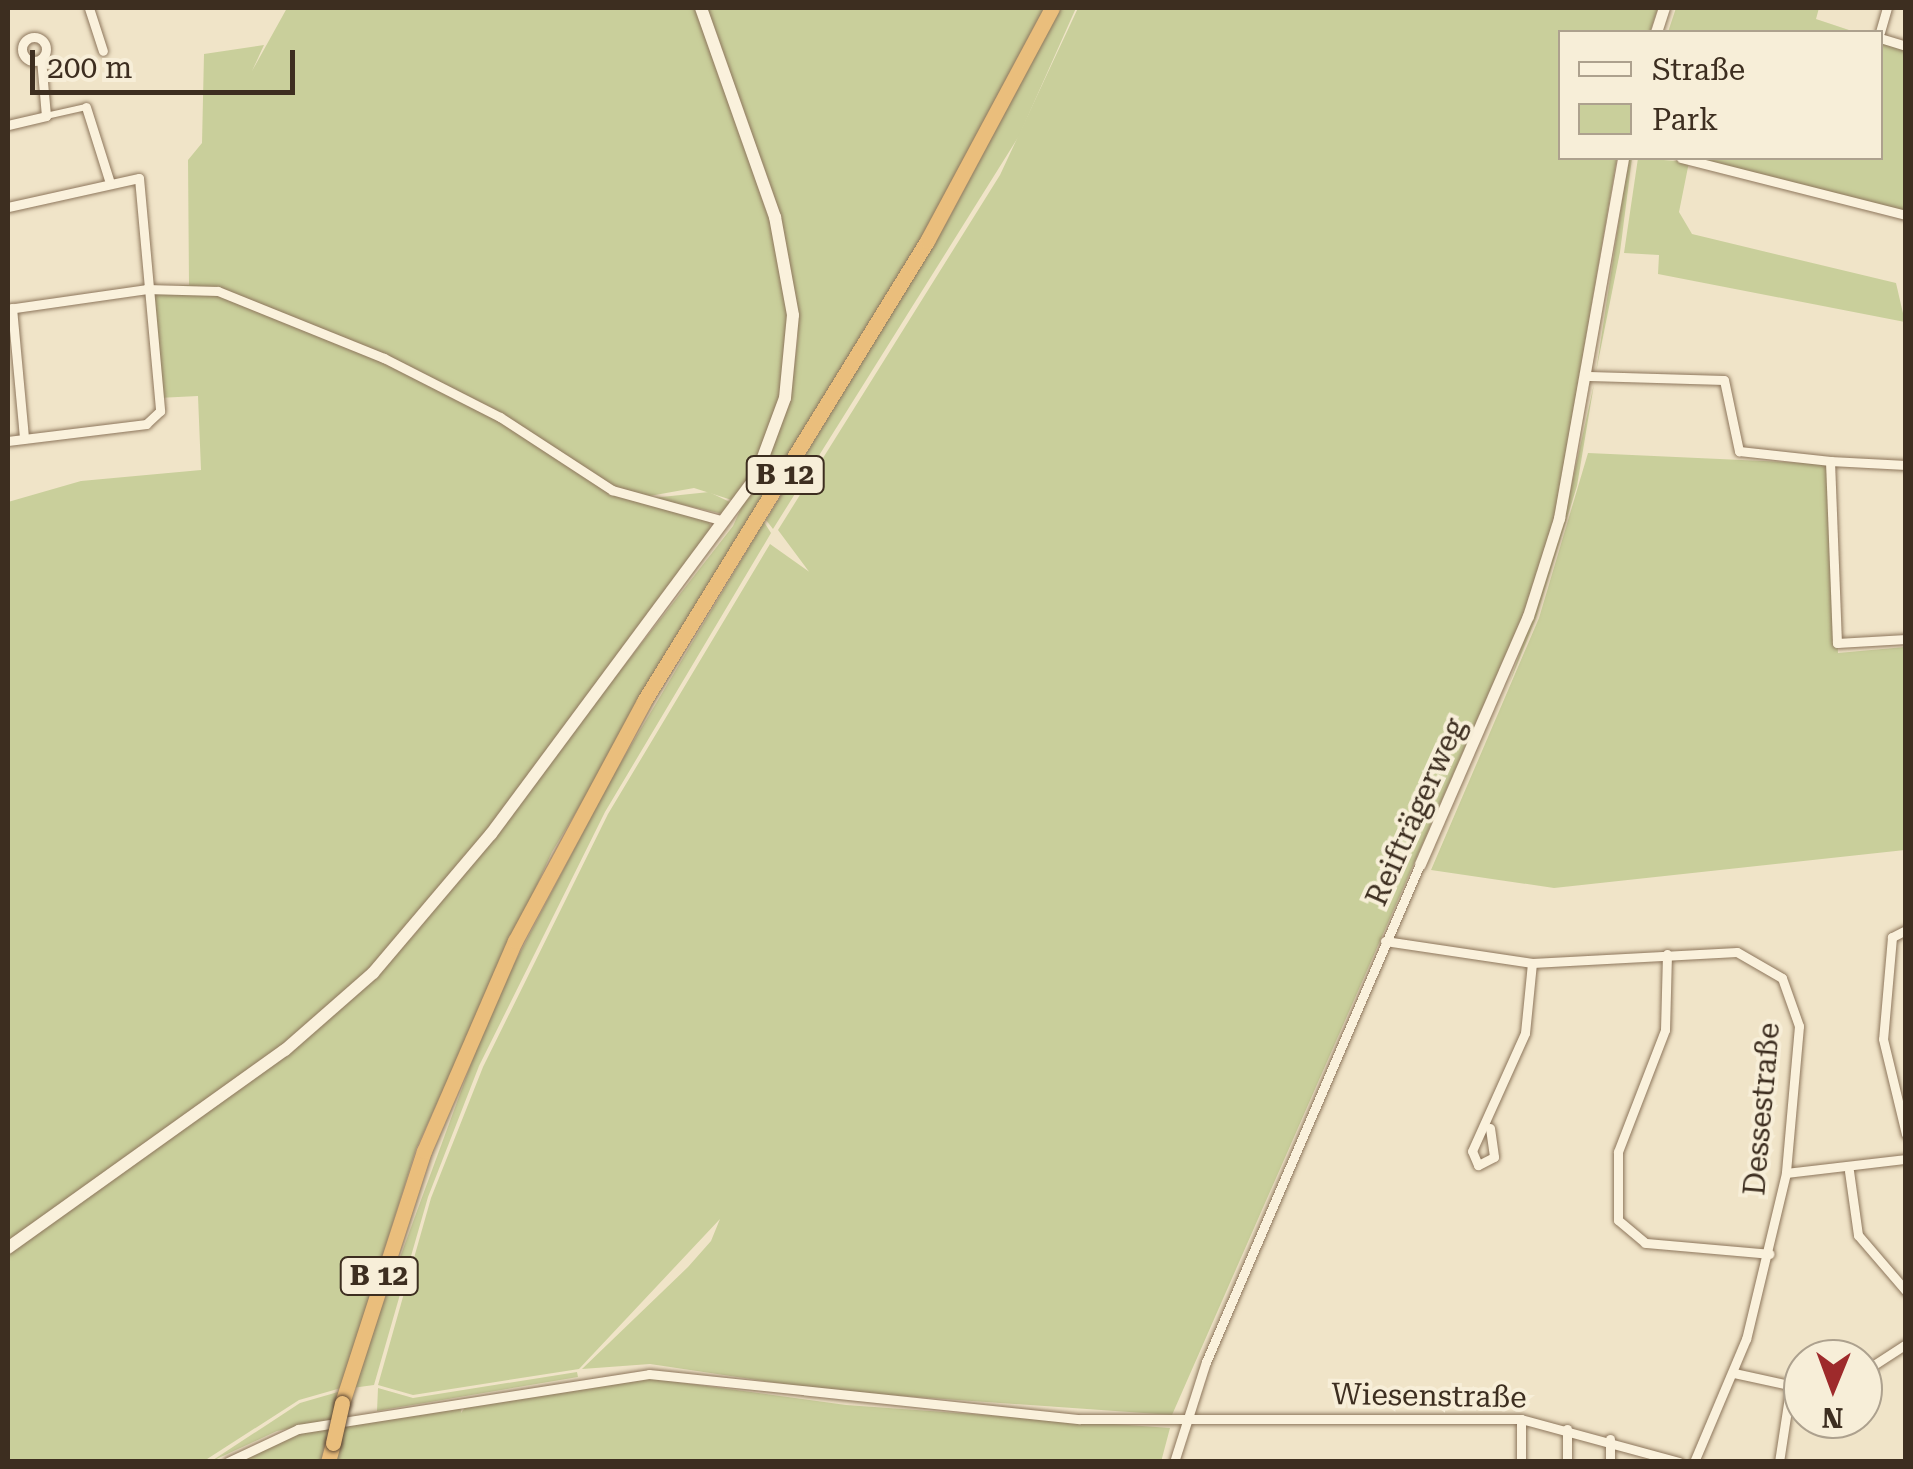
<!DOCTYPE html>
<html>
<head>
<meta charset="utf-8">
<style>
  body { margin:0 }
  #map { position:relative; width:1913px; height:1469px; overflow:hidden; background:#f0e4c8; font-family:"Roboto Serif",serif }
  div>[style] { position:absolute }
  .green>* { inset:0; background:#c9cf9b }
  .roads { filter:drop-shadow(0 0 2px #8d765c) drop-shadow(0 0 2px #8d765c) }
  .pedestrian>* { height:6px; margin:-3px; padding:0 3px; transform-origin:3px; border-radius:3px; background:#faf1dc }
  .minor>* { height:9px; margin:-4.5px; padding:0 4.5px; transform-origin:4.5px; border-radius:4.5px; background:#faf1dc }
  .minor>.ring { margin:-4.5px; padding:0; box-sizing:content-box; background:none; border:9px solid #faf1dc; border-radius:50% }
  .tertiary>* { height:11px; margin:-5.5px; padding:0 5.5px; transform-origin:5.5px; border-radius:5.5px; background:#faf1dc }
  .secondary>* { height:12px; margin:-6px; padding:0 6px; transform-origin:6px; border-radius:6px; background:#faf1dc }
  .trunk>* { height:15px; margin:-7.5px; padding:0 7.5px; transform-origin:7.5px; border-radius:7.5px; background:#eabe7c }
  .bridges { filter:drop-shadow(0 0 2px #5b4430) drop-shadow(0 0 2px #5b4430) }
  .trunk-bridge>* { height:15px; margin:-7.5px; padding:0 7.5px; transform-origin:7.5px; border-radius:7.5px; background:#eabe7c }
  span { translate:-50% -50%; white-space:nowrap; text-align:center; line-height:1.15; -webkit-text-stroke:8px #f7eed8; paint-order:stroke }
  .shield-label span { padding:2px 8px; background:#f7eed8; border:2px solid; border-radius:8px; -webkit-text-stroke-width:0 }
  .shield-label { font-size:28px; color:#3d2e20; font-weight:700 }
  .street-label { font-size:30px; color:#3d2e20 }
  .frame { position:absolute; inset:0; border:10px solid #3d2e20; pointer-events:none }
  .legend { position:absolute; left:1558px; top:30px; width:325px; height:130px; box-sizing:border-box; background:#f7eed8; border:2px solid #ada18e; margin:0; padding:12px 18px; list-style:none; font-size:30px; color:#3d2e20 }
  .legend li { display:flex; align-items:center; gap:20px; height:50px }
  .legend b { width:50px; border:2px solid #ada18e }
  .north { position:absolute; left:1783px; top:1339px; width:100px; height:100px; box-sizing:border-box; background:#f7eed8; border:2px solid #ada18e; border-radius:50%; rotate:181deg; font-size:28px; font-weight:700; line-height:40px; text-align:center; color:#3d2e20 }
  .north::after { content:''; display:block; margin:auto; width:35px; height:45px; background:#9e2a2b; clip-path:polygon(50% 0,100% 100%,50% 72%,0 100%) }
  .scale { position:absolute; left:30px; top:50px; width:265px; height:45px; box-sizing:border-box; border:5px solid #3d2e20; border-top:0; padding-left:12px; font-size:30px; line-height:35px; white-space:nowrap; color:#3d2e20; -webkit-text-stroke:8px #f7eed8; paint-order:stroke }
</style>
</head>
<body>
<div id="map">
  <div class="green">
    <i style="clip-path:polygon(287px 8px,1044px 8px,922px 237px,552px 852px,416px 1149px,341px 1388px,299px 1400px,204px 1461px,8px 1461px,8px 1253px,288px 1054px,414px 935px,733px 526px,790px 400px,798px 336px,790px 314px,782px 398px,738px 502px,694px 488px,644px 497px,708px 520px,714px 535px,410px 930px,314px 1022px,8px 1243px,8px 502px,81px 481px,201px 470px,198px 396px,158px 398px,146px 289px,189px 285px,188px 160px,202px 143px,204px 54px,264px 45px,252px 71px)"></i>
    <i style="clip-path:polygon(1060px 8px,1076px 8px,1019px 136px,773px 529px,766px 520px,949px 218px)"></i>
    <i style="clip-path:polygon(1078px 8px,1658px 8px,1650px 32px,1560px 32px,1560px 158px,1617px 158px,1555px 516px,1523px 615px,1172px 1415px,831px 1391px,650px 1364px,582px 1369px,688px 1267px,711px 1241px,720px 1219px,579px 1369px,413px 1395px,378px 1385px,431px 1198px,483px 1067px,608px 814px,770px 544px,997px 705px,810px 573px,778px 530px,1000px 175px)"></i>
    <i style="clip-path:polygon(1676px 8px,1819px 8px,1816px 19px,1855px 32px,1668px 32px)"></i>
    <i style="clip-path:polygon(1881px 42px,1905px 50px,1905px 212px,1695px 158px,1880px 158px)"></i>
    <i style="clip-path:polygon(1632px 158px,1620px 252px,1596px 372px,1628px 161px)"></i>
    <i style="clip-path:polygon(1638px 158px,1689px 162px,1679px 212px,1692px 234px,1896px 283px,1905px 322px,1658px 274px,1659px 255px,1624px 253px)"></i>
    <i style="clip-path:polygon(1594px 384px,1577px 486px,1536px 618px,1510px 682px,1564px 519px)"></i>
    <i style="clip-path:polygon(1588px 453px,1827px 464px,1838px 653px,1905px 647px,1905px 850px,1554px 888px,1431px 870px,1539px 618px)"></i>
    <i style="clip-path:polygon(709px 492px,736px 505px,728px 515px,652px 498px)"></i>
    <i style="clip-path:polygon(764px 522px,771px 533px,605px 812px,479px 1066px,428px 1197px,374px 1385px,352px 1388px,493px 1004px,611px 779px)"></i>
    <i style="clip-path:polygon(577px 1372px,578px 1377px,377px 1411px,378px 1388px,413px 1398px)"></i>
    <i style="clip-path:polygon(648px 1378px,846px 1405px,1170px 1428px,1161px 1462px,334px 1462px,343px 1423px,462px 1403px,461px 1413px,469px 1402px)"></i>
    <i style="clip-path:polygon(338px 1392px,331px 1420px,277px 1431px,210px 1462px,300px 1403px)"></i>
    <i style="clip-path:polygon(329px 1427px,321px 1461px,232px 1462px,279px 1437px)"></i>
  </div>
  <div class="roads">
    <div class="pedestrian">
      <i style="left:46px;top:116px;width:41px;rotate:-12.7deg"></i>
    </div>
    <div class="minor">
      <i style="left:89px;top:8px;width:45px;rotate:72deg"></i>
      <i style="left:1880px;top:32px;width:25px;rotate:-74deg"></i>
      <i class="ring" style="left:22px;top:37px;width:15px;height:15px"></i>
      <i style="left:1880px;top:38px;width:27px;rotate:17deg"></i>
      <i style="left:86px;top:107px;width:77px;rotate:72.5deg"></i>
      <i style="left:8px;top:125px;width:39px;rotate:-13deg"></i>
      <i style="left:46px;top:116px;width:57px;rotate:-95deg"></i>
      <i style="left:1681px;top:158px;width:232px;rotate:14.2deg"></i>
      <i style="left:8px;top:207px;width:134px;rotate:-12.5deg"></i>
      <i style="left:139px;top:178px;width:234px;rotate:84.8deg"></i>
      <i style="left:160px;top:411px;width:19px;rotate:137deg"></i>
      <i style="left:146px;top:424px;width:139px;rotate:173deg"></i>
      <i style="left:12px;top:308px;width:131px;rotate:84.7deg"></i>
      <i style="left:8px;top:309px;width:139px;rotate:-8.2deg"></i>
      <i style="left:146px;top:289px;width:72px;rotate:1.6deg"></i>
      <i style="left:218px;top:291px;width:179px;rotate:22deg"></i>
      <i style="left:384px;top:358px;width:130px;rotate:27deg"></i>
      <i style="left:500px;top:417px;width:134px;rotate:33.1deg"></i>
      <i style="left:612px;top:490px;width:116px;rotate:15.5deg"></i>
      <i style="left:1589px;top:376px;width:135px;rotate:1.7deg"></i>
      <i style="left:1724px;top:380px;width:73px;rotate:78.1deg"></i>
      <i style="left:1739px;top:451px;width:92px;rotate:6.3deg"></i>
      <i style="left:1906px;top:465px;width:76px;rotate:-177deg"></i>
      <i style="left:1830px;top:461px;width:182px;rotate:87.8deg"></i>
      <i style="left:1837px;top:643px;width:69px;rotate:-3.3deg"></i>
      <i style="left:1906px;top:930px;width:16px;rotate:153deg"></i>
      <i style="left:1892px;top:937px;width:102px;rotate:95deg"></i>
      <i style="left:1883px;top:1039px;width:98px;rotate:76.4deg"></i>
      <i style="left:1385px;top:941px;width:149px;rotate:8.5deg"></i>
      <i style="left:1532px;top:963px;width:205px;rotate:-3.1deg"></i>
      <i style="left:1737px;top:952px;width:52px;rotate:30deg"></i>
      <i style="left:1782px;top:978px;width:51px;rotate:70.5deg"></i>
      <i style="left:1799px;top:1026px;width:148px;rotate:95.1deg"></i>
      <i style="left:1786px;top:1173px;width:171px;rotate:103.5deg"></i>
      <i style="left:1746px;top:1339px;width:134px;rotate:112.9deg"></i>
      <i style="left:1667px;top:954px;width:76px;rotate:91.5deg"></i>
      <i style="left:1665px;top:1030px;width:131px;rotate:111.1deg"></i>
      <i style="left:1618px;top:1152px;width:68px;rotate:90deg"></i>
      <i style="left:1618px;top:1220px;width:35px;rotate:40deg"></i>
      <i style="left:1645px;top:1243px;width:125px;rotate:5deg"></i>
      <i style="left:1490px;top:1128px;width:29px;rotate:82deg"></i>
      <i style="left:1494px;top:1157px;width:18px;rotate:153deg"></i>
      <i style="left:1478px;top:1165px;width:15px;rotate:-113deg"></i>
      <i style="left:1472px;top:1151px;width:129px;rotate:-65.8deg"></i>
      <i style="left:1525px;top:1033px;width:70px;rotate:-84.3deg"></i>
      <i style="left:1849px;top:1171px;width:65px;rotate:82deg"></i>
      <i style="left:1858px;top:1235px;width:74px;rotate:49.4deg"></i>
      <i style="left:1786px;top:1173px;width:121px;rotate:-6.7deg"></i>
      <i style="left:1863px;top:1372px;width:51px;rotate:-33.1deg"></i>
      <i style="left:1734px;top:1373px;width:71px;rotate:12.3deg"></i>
      <i style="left:1567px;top:1429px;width:33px;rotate:90deg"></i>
      <i style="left:1610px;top:1439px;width:23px;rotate:90deg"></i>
      <i style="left:228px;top:1462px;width:77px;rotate:-25.2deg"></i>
      <i style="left:298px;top:1429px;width:355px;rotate:-8.9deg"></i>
      <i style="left:649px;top:1374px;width:433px;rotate:6deg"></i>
      <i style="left:1080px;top:1419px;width:441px"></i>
      <i style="left:1521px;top:1419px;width:164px;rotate:15.2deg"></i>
      <i style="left:1174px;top:1462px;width:105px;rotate:-72.3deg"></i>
      <i style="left:1206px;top:1362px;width:542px;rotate:-66.75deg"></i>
      <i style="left:1521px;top:1462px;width:43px;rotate:-90deg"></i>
      <i style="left:1779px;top:1462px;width:73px;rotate:-81.3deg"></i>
    </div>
    <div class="tertiary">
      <i style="left:1656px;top:32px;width:25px;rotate:-72deg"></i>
      <i style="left:1420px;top:864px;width:270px;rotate:-66.5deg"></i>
      <i style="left:1528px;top:616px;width:103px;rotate:-72.4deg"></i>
      <i style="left:1559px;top:518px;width:366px;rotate:-79.9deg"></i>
    </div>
    <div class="secondary">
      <i style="left:8px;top:1248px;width:340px;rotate:-35.6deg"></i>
      <i style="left:285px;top:1050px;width:117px;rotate:-41.2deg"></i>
      <i style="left:373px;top:973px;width:182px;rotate:-49.7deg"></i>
      <i style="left:491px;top:834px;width:442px;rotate:-53.4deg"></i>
      <i style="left:755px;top:479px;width:86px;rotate:-69.7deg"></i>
      <i style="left:785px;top:398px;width:83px;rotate:-84.5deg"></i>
      <i style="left:793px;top:315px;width:100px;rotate:-100.4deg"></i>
      <i style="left:775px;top:217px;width:222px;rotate:-109.5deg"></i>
    </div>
    <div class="trunk">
      <i style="left:342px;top:1403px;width:265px;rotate:-72deg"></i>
      <i style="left:424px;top:1151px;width:229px;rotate:-66.6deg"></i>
      <i style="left:515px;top:941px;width:272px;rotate:-61.7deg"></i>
      <i style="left:644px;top:701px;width:540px;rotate:-58.4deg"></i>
      <i style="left:927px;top:241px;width:264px;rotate:-61.8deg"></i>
      <i style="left:328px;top:1462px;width:20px;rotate:-75deg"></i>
    </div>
  </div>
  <div class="bridges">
    <div class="trunk-bridge">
      <i style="left:333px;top:1443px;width:41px;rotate:-77.3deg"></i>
    </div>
  </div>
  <div class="shield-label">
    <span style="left:785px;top:475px">B 12</span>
    <span style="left:379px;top:1276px">B 12</span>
  </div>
  <div class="street-label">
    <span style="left:1416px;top:812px;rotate:-66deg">Reifträgerweg</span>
    <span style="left:1762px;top:1109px;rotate:-85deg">Dessestraße</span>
    <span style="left:1429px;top:1396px;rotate:1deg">Wiesenstraße</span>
  </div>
  <div class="frame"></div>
  <ul class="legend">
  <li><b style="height:12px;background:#faf1dc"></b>Straße</li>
  <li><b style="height:28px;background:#c9cf9b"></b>Park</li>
  </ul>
  <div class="north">N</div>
  <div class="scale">200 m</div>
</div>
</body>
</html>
